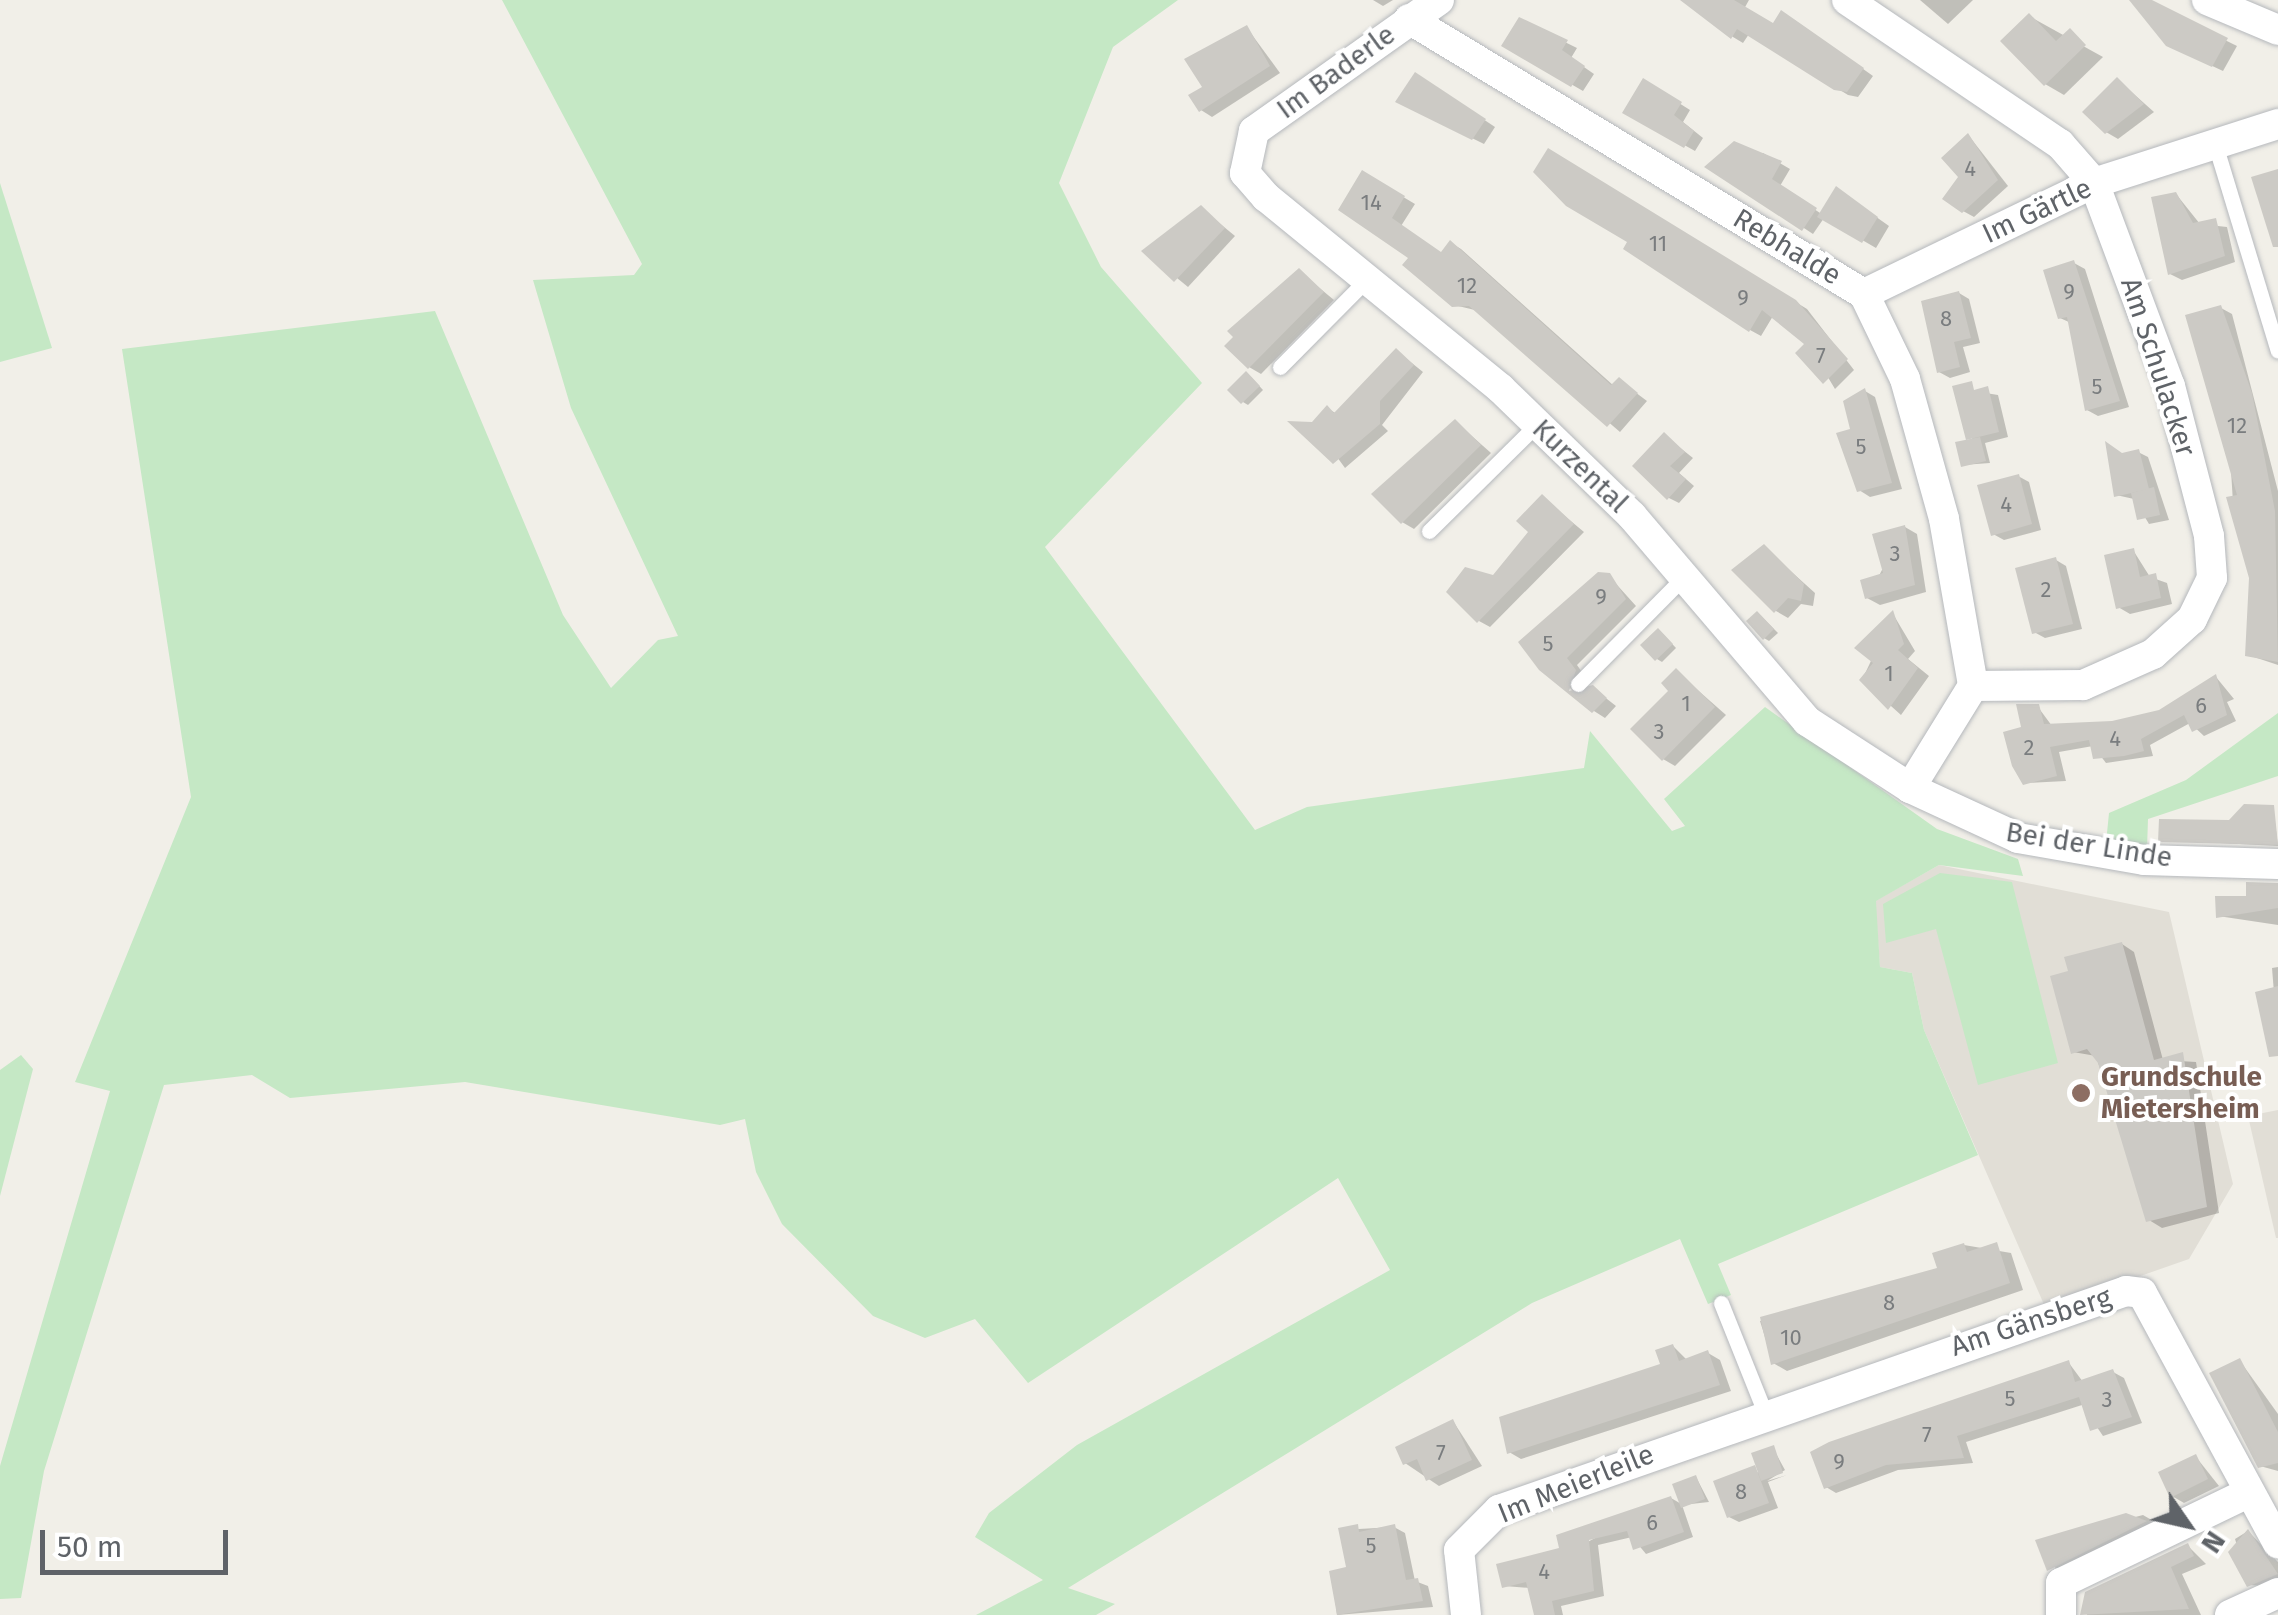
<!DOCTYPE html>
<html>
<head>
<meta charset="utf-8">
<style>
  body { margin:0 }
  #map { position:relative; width:2278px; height:1615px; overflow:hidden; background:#f1efe8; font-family:"Fira Sans",sans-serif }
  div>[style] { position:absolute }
  .education>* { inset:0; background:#e1ded6 }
  .green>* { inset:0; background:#c5e8c5 }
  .shadow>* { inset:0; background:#0003 }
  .building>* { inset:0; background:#cccac5 }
  .roads { filter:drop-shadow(0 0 2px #b5b8bc) drop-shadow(0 0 2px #b5b8bc) }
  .lane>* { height:15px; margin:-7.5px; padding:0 7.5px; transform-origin:7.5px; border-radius:7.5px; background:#fff }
  .street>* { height:30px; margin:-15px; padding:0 15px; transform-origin:15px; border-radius:15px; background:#fff }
  .dots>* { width:28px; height:28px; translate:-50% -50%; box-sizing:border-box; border:5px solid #fff; border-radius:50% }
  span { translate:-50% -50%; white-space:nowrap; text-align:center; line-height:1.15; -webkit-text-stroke:8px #fff; paint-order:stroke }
  .number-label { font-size:22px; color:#7a7d7f }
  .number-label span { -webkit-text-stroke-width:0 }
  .street-label { font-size:28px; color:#5f6368 }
  .education-label { font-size:28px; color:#785e54; font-weight:700 }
  .left { translate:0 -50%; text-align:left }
  .north { position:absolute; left:2138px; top:1475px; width:100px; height:100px; -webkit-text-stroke:8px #fff; paint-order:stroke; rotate:124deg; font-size:28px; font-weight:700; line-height:40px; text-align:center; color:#5f6368 }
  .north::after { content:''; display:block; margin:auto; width:35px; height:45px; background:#5f6368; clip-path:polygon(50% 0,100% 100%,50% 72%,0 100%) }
  .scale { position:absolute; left:40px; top:1530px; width:188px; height:45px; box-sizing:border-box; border:5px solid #5f6368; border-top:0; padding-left:12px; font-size:30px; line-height:35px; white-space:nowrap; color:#5f6368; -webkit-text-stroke:8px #fff; paint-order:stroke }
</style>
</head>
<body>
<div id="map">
  <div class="education">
    <i style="clip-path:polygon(1939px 865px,2169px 912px,2233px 1184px,2189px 1259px,2046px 1309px,1924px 1030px,1912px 973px,1880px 967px,1875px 901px)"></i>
    <i style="clip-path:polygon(2278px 1110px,2278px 1238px,2276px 1238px,2248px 1116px)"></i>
  </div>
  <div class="green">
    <i style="clip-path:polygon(502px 0,1178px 0,1113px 47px,1059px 183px,1101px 267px,1202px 383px,1045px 547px,1255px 830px,1307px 807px,1584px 768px,1590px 731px,1672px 831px,1685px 826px,1664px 799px,1765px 707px,1937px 829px,2018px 859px,2023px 876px,1939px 865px,1876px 901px,1880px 967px,1912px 973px,1924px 1030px,1978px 1155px,1718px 1264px,1731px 1295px,1708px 1304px,1680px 1239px,1532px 1303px,1068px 1588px,1115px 1604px,1096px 1615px,976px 1615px,1043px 1580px,975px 1537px,989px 1513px,1077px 1445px,1390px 1270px,1338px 1178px,1028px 1383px,975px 1319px,925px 1338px,873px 1316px,782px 1224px,756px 1172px,745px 1119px,720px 1125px,465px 1082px,290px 1098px,252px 1075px,164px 1085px,44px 1471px,21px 1598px,0 1599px,0 1466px,110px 1091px,75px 1082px,191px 797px,122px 349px,435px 311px,563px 615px,611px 688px,658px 640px,678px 636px,571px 408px,533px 280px,634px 275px,642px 264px)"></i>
    <i style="clip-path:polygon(0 183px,52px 348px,0 362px)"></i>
    <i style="clip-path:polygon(2278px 713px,2278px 776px,2148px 819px,2147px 849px,2106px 843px,2109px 813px,2186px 780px)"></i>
    <i style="clip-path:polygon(1940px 873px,2012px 882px,2058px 1063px,1978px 1085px,1936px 929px,1886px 943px,1883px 904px)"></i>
    <i style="clip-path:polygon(21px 1055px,33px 1069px,0 1196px,0 1070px)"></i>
  </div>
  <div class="shadow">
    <i style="clip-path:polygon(1373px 0,1393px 0,1383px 6px)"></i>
    <i style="clip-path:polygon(1687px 0,1749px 0,1744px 9px,1774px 26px,1793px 19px,1873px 76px,1858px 97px,1848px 95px,1749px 34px,1743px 43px,1733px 37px)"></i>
    <i style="clip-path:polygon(1920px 0,1973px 0,1948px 24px)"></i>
    <i style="clip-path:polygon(2144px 0,2237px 46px,2223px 71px,2178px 50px)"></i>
    <i style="clip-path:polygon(2029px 16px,2103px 57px,2064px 95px,2045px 84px)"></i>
    <i style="clip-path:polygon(1520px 20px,1577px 48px,1571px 58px,1594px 74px,1583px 91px,1505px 46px)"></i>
    <i style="clip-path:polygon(1247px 28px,1280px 73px,1212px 117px,1201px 110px,1205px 88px)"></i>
    <i style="clip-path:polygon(2118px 80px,2154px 112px,2118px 139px,2106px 132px)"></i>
    <i style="clip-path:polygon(1426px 81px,1495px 127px,1484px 144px,1409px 107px)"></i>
    <i style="clip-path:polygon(1644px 81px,1690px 110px,1683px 122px,1703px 138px,1695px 151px,1625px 112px)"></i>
    <i style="clip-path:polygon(1969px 136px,2008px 186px,1974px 217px,1963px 211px)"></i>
    <i style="clip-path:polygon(1549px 151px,1807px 309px,1854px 370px,1835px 389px,1808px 344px,1773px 316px,1761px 336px,1750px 330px,1631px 241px)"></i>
    <i style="clip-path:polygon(1763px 153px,1790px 169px,1780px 186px,1820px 213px,1848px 197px,1889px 226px,1876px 248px,1824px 218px,1813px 234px,1709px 166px)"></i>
    <i style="clip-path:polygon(1363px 173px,1415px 204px,1401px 226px,1442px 254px,1451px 243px,1461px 249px,1614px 386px,1619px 380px,1647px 401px,1620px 432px,1479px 311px,1454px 305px,1412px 258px)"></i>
    <i style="clip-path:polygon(2176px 194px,2200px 224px,2227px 227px,2235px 262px,2182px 280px,2170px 274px)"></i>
    <i style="clip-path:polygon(1201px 208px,1235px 236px,1188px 287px,1144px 251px)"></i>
    <i style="clip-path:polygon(2074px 263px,2085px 269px,2129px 407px,2098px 416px,2087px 410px,2071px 323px,2060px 318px)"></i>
    <i style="clip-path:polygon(1299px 271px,1334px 300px,1261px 374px,1249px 367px)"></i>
    <i style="clip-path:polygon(1959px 293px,1969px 299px,1980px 343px,1963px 347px,1970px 372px,1950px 378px,1939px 372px)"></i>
    <i style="clip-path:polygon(2221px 308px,2232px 314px,2278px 491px,2278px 665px,2248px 655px,2251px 578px,2234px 519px)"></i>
    <i style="clip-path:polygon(1397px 351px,1423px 372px,1382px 425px,1388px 431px,1345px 468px,1313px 424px,1327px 408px,1337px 414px)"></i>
    <i style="clip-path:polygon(1251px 377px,1263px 390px,1248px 405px,1243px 402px)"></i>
    <i style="clip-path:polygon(1955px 388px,1998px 395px,2008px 437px,1985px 443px,1990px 463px,1963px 465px,1973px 441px)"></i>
    <i style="clip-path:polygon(1865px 391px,1875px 397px,1902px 489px,1870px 497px,1859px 490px,1854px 431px)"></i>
    <i style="clip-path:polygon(1456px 422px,1491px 453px,1414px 529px,1402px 522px)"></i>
    <i style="clip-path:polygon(1664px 435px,1693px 458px,1679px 473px,1694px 486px,1679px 503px,1669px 498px)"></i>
    <i style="clip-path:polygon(2138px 452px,2148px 457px,2169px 520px,2149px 524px,2134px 499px,2116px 495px,2123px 455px)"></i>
    <i style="clip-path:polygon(2018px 476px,2029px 482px,2041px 530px,2004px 540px,1993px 534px)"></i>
    <i style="clip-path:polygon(1542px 497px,1584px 532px,1490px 627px,1479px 621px,1494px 578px,1532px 532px)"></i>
    <i style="clip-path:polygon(1905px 527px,1917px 534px,1926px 592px,1880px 605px,1867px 598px)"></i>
    <i style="clip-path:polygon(1764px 547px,1815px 593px,1813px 606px,1801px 604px,1788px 618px,1776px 611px)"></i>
    <i style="clip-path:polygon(2133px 550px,2150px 577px,2167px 583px,2172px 604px,2130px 614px,2118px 607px)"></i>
    <i style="clip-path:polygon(2056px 560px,2066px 566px,2082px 629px,2045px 638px,2034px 632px)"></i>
    <i style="clip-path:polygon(1609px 576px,1636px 606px,1577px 665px,1586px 678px,1577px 694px,1593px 688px,1616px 706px,1605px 718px,1594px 711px,1522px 642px)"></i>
    <i style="clip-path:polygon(1893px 614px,1915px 651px,1908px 659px,1929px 676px,1901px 715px,1862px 680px)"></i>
    <i style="clip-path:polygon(1762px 617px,1778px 633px,1769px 641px,1764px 638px)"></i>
    <i style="clip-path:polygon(1663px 634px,1676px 648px,1662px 662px,1657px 659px)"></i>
    <i style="clip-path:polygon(1676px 671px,1726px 715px,1675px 766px,1663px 759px)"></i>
    <i style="clip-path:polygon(2216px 677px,2234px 699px,2227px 702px,2236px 721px,2204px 736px,2190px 723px,2150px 745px,2153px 756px,2106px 763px,2093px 746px,2059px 752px,2066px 781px,2025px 783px,2024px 729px,2038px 707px,2052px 726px,2112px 723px,2160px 712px)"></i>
    <i style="clip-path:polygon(2273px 807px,2278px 846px,2161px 840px,2231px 823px)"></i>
    <i style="clip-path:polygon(2278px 885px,2278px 925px,2218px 916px,2249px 898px)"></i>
    <i style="clip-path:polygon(2122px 944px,2134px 952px,2163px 1060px,2196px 1062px,2219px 1213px,2162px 1228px,2149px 1220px,2096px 1056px,2073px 1052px)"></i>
    <i style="clip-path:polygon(2278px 967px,2278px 1042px,2272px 968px)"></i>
    <i style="clip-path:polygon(1964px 1245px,2011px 1253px,2023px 1290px,1787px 1371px,1773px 1363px,1760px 1321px,1940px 1270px)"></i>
    <i style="clip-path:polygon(1673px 1346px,1687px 1360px,1708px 1353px,1720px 1360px,1731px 1391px,1521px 1459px,1509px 1452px,1501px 1418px,1663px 1365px)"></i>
    <i style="clip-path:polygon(2240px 1361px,2278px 1414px,2278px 1471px,2260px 1466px)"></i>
    <i style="clip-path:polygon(2069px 1363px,2083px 1382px,2113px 1372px,2124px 1378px,2142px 1423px,2103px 1436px,2082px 1405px,1966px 1442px,1973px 1463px,1898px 1470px,1836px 1493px,1826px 1487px)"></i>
    <i style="clip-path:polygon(1453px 1421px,1482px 1466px,1439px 1486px,1405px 1463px)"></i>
    <i style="clip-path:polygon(1773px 1448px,1785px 1470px,1767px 1481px,1787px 1475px,1768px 1482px,1778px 1508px,1739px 1522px,1729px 1517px)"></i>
    <i style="clip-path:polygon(2196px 1457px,2219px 1486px,2184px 1503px,2172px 1496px)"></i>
    <i style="clip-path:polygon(1696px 1477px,1709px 1502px,1682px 1505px,1693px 1537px,1646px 1554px,1632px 1537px,1598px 1545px,1604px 1596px,1561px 1606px,1563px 1615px,1536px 1615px,1530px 1588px,1504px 1586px,1671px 1498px,1683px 1505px)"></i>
    <i style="clip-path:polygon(2143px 1515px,2155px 1522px,2061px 1576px,2038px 1542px)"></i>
    <i style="clip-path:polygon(1394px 1527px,1405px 1533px,1415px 1581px,1428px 1586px,1433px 1607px,1337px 1615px,1332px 1573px,1349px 1569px,1341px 1530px)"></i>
    <i style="clip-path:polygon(2248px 1531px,2278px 1562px,2278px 1587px,2249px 1585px,2235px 1539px)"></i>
    <i style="clip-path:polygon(2188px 1546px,2206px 1564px,2182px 1574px,2201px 1615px,2087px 1615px,2087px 1594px)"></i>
  </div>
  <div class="building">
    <i style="clip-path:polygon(1680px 0,1734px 0,1773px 23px,1781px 10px,1864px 68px,1847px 92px,1834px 90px,1737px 29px,1731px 39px)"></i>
    <i style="clip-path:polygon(2129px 0,2152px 0,2228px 38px,2212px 67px,2166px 46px)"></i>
    <i style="clip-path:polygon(2029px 13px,2056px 41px,2070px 28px,2086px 45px,2044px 86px,2000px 41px)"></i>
    <i style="clip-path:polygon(1519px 17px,1568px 40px,1562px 50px,1585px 66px,1571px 87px,1501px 46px)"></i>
    <i style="clip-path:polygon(1247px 25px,1270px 66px,1199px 112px,1188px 95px,1202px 87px,1184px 59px)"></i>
    <i style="clip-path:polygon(1415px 72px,1486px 119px,1472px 140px,1395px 102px)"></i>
    <i style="clip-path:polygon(2117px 77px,2144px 104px,2105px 134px,2082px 112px)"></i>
    <i style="clip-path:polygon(1643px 78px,1682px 102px,1674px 115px,1694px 131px,1684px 148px,1622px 113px)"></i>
    <i style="clip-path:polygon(1968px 133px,1998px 180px,1962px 213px,1942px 199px,1958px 177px,1941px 158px)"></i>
    <i style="clip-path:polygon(1734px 141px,1782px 161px,1772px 179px,1817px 208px,1802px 231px,1704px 167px)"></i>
    <i style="clip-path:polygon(1548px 148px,1796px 300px,1848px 359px,1823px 384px,1795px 353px,1804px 344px,1762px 310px,1749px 332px,1623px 249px,1627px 242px,1566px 206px,1533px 172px)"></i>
    <i style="clip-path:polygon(2278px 169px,2278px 247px,2273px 247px,2251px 177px)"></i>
    <i style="clip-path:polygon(1362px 170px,1405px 196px,1392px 218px,1441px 252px,1450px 240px,1611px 385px,1619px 377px,1638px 393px,1607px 427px,1469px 306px,1452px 307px,1402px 265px,1408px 258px,1338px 210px)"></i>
    <i style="clip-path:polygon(1836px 186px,1878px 217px,1862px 243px,1817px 217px)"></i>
    <i style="clip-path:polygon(2176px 192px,2193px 223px,2216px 218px,2225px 256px,2168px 275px,2151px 197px)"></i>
    <i style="clip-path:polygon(1201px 205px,1225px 228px,1174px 282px,1141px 251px)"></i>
    <i style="clip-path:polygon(2074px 260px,2120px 401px,2085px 411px,2067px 317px,2058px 319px,2043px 270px)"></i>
    <i style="clip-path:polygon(1299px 268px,1324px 292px,1248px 369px,1224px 346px,1233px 337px,1227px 331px)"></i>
    <i style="clip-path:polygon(1959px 291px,1971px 338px,1954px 342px,1960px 367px,1937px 373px,1921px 301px)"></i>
    <i style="clip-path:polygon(2221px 305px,2252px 393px,2275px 511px,2278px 662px,2245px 656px,2249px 578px,2226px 497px,2237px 495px,2185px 315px)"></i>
    <i style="clip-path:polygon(1396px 348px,1414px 365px,1380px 401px,1380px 424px,1333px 464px,1287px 421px,1312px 422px,1327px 405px,1334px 413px)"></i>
    <i style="clip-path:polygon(1246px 371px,1260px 386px,1241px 404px,1227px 390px)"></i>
    <i style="clip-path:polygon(1972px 381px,1974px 390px,1988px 386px,1999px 432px,1966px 440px,1952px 386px)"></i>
    <i style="clip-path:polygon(1865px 388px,1892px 483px,1857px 492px,1836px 433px,1850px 429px,1843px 401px)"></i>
    <i style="clip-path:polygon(1455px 419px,1481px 445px,1401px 524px,1371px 494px)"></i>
    <i style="clip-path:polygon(1664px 432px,1685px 452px,1670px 466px,1686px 479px,1667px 500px,1632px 466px)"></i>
    <i style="clip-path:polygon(1980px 437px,1986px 461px,1961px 467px,1955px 442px)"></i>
    <i style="clip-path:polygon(2105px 441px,2122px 453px,2139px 449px,2149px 489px,2114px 497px)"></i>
    <i style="clip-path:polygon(2019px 474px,2032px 524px,1991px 536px,1977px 485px)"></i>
    <i style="clip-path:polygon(2154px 487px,2160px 515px,2137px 520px,2131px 493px)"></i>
    <i style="clip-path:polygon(1542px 494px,1574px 524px,1477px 623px,1446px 592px,1465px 567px,1493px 575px,1528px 532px,1516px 521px)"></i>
    <i style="clip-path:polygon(1905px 525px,1915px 585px,1865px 599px,1860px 580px,1883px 573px,1872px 534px)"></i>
    <i style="clip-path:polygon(1764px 544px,1804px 584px,1801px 601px,1788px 598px,1774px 613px,1731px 570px)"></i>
    <i style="clip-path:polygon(2134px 548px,2140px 577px,2156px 573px,2161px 598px,2116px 609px,2104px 555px)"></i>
    <i style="clip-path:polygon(2056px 557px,2073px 624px,2032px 634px,2015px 568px)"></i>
    <i style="clip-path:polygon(1598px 572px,1610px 573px,1626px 599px,1567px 658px,1576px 670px,1569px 691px,1593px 685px,1607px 698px,1592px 713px,1539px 670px,1518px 642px)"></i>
    <i style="clip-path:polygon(1893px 610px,1904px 644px,1898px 650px,1918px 668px,1888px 710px,1859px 680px,1873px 663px,1854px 648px)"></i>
    <i style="clip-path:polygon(1757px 611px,1774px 629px,1763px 640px,1746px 621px)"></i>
    <i style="clip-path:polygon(1658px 628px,1673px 644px,1655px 661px,1640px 645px)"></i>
    <i style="clip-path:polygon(1676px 668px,1715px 707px,1662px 761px,1630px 729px,1668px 691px,1661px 683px)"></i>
    <i style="clip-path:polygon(2216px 674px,2227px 715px,2192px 732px,2184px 715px,2141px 739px,2144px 751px,2124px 756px,2093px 759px,2089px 740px,2050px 747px,2057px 776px,2023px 785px,2012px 766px,2003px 732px,2021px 727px,2016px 704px,2039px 704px,2044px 724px,2112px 721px,2159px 710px)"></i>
    <i style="clip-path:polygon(2244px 804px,2274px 805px,2278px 845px,2158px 842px,2159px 819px,2229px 820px)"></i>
    <i style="clip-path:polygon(2246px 882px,2278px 883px,2278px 908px,2216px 918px,2215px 896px,2246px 896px)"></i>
    <i style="clip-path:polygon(2122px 942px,2154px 1060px,2183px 1052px,2207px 1207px,2146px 1222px,2098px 1063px,2087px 1049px,2071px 1054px,2050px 976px,2068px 971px,2064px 957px)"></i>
    <i style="clip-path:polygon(2278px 986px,2278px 1056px,2269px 1057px,2255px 992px)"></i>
    <i style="clip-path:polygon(1997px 1242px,2010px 1283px,1771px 1365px,1760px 1317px,1937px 1268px,1932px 1253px,1964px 1243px,1967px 1252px)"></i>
    <i style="clip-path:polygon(1673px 1344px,1679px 1361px,1708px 1350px,1720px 1385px,1507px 1454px,1499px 1417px,1660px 1364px,1655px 1350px)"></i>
    <i style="clip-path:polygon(2240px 1358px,2278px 1432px,2278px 1463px,2258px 1468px,2209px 1373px)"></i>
    <i style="clip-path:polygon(2069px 1360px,2075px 1382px,2113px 1369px,2132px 1417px,2090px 1431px,2079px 1397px,1957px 1436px,1964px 1458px,1886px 1465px,1824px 1489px,1810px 1452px,1829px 1442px)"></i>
    <i style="clip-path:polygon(1453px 1419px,1472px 1460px,1426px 1481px,1417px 1459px,1403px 1465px,1395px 1447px)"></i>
    <i style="clip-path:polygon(1774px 1445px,1783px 1473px,1761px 1481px,1751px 1453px)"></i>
    <i style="clip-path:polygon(2196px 1454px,2208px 1479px,2170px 1498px,2158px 1472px)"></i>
    <i style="clip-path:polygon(1755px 1465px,1769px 1503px,1727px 1518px,1713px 1481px)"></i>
    <i style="clip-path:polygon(1696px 1475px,1705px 1499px,1681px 1508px,1672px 1484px)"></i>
    <i style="clip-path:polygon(1671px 1496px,1684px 1532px,1633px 1550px,1627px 1531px,1589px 1540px,1594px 1591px,1552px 1601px,1555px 1615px,1534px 1615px,1526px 1582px,1502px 1588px,1496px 1564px,1559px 1548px,1556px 1535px)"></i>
    <i style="clip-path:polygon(2126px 1513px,2147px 1521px,2047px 1571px,2035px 1540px)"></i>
    <i style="clip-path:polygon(1358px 1524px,1359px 1532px,1395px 1524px,1406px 1580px,1418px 1578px,1423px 1601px,1337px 1615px,1329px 1571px,1346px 1567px,1338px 1528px)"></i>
    <i style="clip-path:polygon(2248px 1529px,2278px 1574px,2247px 1587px,2228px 1552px)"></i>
    <i style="clip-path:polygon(2188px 1543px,2194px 1556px,2171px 1567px,2189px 1609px,2080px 1615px,2085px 1592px)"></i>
  </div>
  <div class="roads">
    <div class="lane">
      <i style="left:2215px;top:144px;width:216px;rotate:73.1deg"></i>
      <i style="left:1280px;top:367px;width:128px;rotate:-45.3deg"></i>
      <i style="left:1429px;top:531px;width:152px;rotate:-44.7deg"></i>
      <i style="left:1578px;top:684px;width:151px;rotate:-45.3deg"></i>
      <i style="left:1721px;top:1303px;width:118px;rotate:68.2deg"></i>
    </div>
    <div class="street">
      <i style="left:1439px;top:0;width:227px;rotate:144.7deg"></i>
      <i style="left:1254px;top:131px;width:43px;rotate:102.1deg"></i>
      <i style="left:1245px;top:173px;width:32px;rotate:49deg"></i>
      <i style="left:1266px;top:197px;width:303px;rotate:39.2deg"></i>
      <i style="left:1501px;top:389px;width:182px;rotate:44.1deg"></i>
      <i style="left:1632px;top:516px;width:270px;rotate:49.5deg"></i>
      <i style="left:1807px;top:721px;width:123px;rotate:33deg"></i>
      <i style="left:1910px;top:788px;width:119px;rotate:24.8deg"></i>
      <i style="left:2018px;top:838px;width:128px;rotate:9.9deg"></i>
      <i style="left:2144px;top:860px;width:134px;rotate:1.7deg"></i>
      <i style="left:1847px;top:0;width:257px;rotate:34.1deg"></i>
      <i style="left:2060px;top:144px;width:52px;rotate:48.9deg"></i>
      <i style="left:2094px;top:183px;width:217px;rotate:69.5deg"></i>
      <i style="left:2170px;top:386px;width:155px;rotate:75.4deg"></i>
      <i style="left:2209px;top:536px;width:42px;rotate:85.9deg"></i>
      <i style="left:2212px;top:578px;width:46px;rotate:116deg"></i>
      <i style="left:2192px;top:619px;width:52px;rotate:138.1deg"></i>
      <i style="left:2153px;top:654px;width:77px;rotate:156.1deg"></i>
      <i style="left:2083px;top:685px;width:110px;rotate:179.5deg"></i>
      <i style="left:2207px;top:0;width:77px;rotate:22.9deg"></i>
      <i style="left:1409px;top:19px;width:532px;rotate:31.15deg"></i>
      <i style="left:1864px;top:294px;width:94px;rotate:64.2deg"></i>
      <i style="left:1905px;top:379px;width:145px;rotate:74.4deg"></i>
      <i style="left:1944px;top:519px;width:169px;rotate:80.1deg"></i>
      <i style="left:1973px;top:686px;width:120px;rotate:121.7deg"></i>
      <i style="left:1864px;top:294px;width:255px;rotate:-25.8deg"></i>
      <i style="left:2094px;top:183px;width:193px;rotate:-17.8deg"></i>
      <i style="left:1466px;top:1615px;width:65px;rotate:-96.1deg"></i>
      <i style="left:1459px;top:1550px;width:57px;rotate:-45deg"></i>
      <i style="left:1499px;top:1510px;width:664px;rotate:-19.25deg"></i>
      <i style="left:2126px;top:1291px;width:16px;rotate:7deg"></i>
      <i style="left:2142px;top:1293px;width:285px;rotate:61.5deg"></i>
      <i style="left:2061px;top:1615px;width:32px;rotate:-90deg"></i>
      <i style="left:2061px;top:1583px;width:208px;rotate:-25.7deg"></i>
      <i style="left:2230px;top:1615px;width:53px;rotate:-24.6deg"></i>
    </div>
  </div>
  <div class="dots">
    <i style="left:2081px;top:1093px;background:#8d6e63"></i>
  </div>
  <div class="number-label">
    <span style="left:1970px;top:169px">4</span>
    <span style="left:1371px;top:203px">14</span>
    <span style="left:1658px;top:244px">11</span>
    <span style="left:1467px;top:286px">12</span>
    <span style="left:2069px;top:292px">9</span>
    <span style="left:1743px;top:298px">9</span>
    <span style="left:1946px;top:319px">8</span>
    <span style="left:1821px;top:356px">7</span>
    <span style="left:2097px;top:387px">5</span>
    <span style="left:2237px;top:426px">12</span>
    <span style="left:1861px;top:447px">5</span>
    <span style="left:2006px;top:505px">4</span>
    <span style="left:1895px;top:554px">3</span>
    <span style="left:2046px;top:590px">2</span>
    <span style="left:1601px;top:597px">9</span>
    <span style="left:1548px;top:644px">5</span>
    <span style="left:1889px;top:674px">1</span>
    <span style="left:1686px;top:704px">1</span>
    <span style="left:2201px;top:706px">6</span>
    <span style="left:1659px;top:732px">3</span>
    <span style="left:2115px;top:739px">4</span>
    <span style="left:2029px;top:748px">2</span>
    <span style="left:1889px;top:1303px">8</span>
    <span style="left:1791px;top:1338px">10</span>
    <span style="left:2010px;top:1399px">5</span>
    <span style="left:2107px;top:1400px">3</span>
    <span style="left:1927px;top:1435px">7</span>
    <span style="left:1441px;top:1453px">7</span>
    <span style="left:1839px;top:1462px">9</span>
    <span style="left:1741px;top:1492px">8</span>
    <span style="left:1652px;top:1523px">6</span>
    <span style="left:1371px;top:1546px">5</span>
    <span style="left:1544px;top:1572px">4</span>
  </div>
  <div class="street-label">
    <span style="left:1336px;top:72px;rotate:-36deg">Im Baderle</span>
    <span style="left:2037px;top:211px;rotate:-25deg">Im Gärtle</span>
    <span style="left:1787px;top:247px;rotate:31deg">Rebhalde</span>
    <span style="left:2158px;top:367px;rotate:72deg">Am Schulacker</span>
    <span style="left:1580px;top:466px;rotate:44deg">Kurzental</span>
    <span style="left:2089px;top:845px;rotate:9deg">Bei der Linde</span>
    <span style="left:2031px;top:1322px;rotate:-18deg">Am Gänsberg</span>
    <span style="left:1576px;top:1484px;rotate:-22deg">Im Meierleile</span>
  </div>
  <div class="education-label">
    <span class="left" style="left:2101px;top:1093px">Grundschule<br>Mietersheim</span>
  </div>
  <div class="north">N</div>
  <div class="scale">50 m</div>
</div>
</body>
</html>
